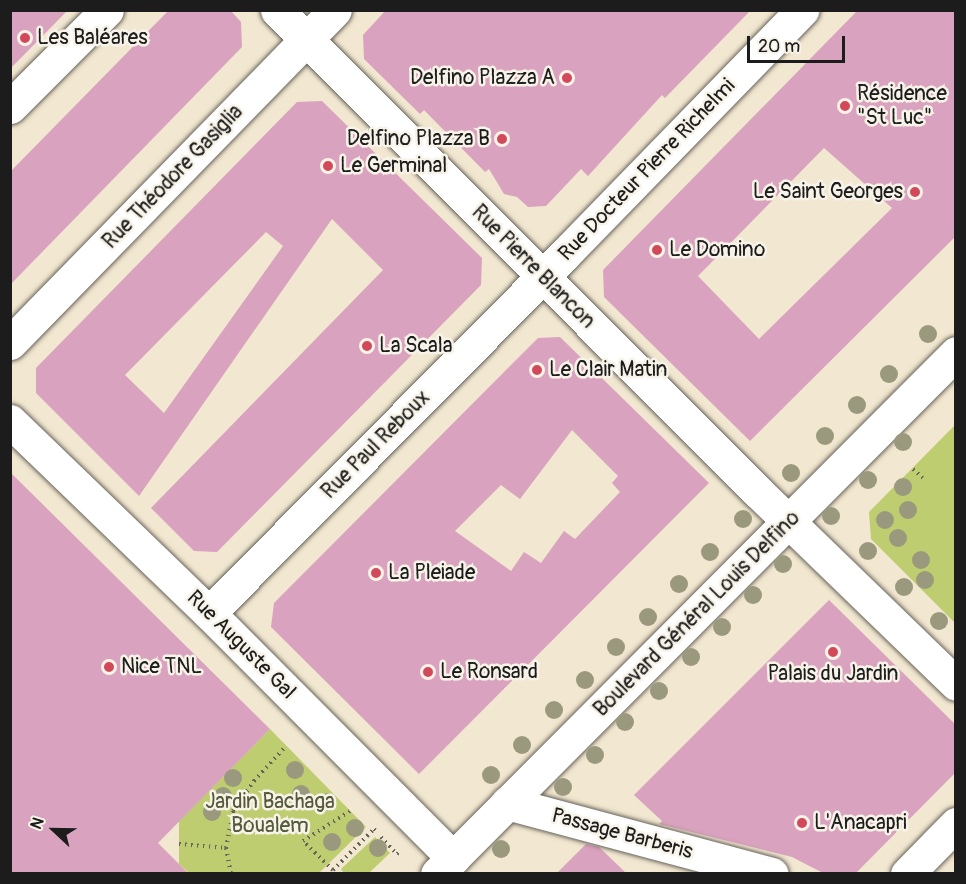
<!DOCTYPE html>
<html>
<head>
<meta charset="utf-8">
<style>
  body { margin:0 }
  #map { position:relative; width:966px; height:884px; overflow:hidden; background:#f2e7d0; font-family:Pangolin,sans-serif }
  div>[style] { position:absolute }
  .green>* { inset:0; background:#bdcd6f }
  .building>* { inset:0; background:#d9a2be }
  .path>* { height:4px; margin-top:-2px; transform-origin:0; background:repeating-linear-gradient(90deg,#67635b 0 1.5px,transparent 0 6px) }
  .roads { filter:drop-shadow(0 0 2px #67635b) drop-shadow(0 0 2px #67635b) }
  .minor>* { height:33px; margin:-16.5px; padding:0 16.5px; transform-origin:16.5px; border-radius:16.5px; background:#fff }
  .major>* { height:33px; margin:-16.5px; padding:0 16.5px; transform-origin:16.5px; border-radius:16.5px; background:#fff }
  .trees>* { width:18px; height:18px; margin:-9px; border-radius:50%; background:#9b997d }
  .dots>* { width:16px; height:16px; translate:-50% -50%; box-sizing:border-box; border:3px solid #f7f3e8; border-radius:50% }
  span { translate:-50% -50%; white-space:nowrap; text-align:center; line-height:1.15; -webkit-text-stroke:5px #f7f3e8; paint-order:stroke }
  .poi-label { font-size:21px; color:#1c1c1c }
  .left { translate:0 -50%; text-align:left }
  .right { translate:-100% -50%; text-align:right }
  .street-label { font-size:21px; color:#1c1c1c }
  .park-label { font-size:21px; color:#545a39 }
  .frame { position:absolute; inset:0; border:12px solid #1c1c1c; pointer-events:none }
  .north { position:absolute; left:24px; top:800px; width:60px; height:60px; -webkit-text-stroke:4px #f7f3e8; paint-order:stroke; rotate:292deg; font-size:16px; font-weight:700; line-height:24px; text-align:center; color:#1c1c1c }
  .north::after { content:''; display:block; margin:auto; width:21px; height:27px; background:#1c1c1c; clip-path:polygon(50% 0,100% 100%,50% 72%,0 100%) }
  .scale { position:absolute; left:747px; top:36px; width:98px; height:27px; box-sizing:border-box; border:3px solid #1c1c1c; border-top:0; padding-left:8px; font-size:18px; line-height:21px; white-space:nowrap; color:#1c1c1c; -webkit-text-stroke:4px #f7f3e8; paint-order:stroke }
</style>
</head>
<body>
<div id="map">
  <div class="green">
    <i style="clip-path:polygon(955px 425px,955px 623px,871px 539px,869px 512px)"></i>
    <i style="clip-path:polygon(270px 729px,366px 827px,319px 873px,189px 873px,179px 864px,179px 821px)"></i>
    <i style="clip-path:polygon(375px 837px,390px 853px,369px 873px,344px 873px,341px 869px)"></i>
  </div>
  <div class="building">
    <i style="clip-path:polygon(10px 10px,68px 10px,10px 69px)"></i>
    <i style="clip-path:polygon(169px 10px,230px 10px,241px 22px,242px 47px,10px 285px,10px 172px)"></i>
    <i style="clip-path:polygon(386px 10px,751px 10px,665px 98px,662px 95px,588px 176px,581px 169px,546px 206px,528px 207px,517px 197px,504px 194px,489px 169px,485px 172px,424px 110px,420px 114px,364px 59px,363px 35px)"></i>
    <i style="clip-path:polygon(evenodd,858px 10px,956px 10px,956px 236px,750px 441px,604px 297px,603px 270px,858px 10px,824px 148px,892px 208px,759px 339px,698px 276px,824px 148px)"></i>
    <i style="clip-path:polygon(evenodd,322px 101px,482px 258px,481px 285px,217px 552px,194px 551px,151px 508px,383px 270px,332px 219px,139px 496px,36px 393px,36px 368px,297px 102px,322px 101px,266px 232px,283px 246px,164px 413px,125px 375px,266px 232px)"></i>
    <i style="clip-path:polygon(evenodd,560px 337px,709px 483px,419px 774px,271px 627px,274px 603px,538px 338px,560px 337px,572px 430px,618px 476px,612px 483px,620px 492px,575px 539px,564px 531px,541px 563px,524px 552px,511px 571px,455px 531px,501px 485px,520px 499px,572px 430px)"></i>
    <i style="clip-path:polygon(10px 472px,270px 729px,158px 843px,188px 873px,10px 873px)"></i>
    <i style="clip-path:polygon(829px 600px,956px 725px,956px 772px,856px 873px,823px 873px,792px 857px,659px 824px,662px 821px,634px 795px)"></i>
    <i style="clip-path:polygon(586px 844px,599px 847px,626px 873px,557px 873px)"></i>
  </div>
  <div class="path">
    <i style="left:913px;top:469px;width:13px;rotate:42deg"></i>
    <i style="left:381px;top:837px;width:23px;rotate:47deg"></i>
    <i style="left:397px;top:854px;width:5px;rotate:-37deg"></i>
    <i style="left:179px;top:844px;width:47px;rotate:4.9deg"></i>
    <i style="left:226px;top:848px;width:26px;rotate:79deg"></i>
    <i style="left:226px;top:848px;width:38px;rotate:-79deg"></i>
    <i style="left:233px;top:811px;width:37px;rotate:-55deg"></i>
    <i style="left:254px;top:781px;width:47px;rotate:-47.6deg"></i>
    <i style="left:333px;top:870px;width:58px;rotate:-45deg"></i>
    <i style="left:374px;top:829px;width:3px;rotate:45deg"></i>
    <i style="left:330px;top:874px;width:5px;rotate:-53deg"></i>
    <i style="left:333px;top:870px;width:42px;rotate:-136deg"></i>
    <i style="left:303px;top:841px;width:56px;rotate:-32.6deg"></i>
  </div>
  <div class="roads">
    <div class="minor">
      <i style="left:277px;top:10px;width:680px;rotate:45.06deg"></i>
      <i style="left:757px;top:491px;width:277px;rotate:44.1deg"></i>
      <i style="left:10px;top:107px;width:137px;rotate:-45deg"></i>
      <i style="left:10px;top:343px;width:465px;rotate:-45.7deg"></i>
      <i style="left:10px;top:421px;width:277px;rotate:44deg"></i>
      <i style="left:209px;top:613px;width:346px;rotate:45.1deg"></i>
      <i style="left:209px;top:613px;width:504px;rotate:-45.24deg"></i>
      <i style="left:564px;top:255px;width:342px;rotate:-45.8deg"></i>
      <i style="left:507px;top:803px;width:274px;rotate:15deg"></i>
      <i style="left:907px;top:874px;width:70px;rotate:-45.6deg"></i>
    </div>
    <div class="major">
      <i style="left:437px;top:874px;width:735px;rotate:-45.11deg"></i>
    </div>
  </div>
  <div class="trees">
    <i style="left:928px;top:334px"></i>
    <i style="left:889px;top:374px"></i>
    <i style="left:857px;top:405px"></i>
    <i style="left:825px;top:436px"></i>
    <i style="left:903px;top:442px"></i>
    <i style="left:791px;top:473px"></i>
    <i style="left:868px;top:480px"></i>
    <i style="left:903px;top:487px"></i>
    <i style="left:908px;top:510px"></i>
    <i style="left:831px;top:516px"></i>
    <i style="left:743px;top:519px"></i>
    <i style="left:885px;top:520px"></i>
    <i style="left:898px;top:538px"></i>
    <i style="left:868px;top:551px"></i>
    <i style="left:710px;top:552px"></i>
    <i style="left:921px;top:560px"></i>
    <i style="left:783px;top:564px"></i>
    <i style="left:925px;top:580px"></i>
    <i style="left:679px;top:584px"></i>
    <i style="left:904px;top:587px"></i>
    <i style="left:753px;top:595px"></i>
    <i style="left:648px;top:617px"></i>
    <i style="left:939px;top:621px"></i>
    <i style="left:722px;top:627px"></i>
    <i style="left:616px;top:647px"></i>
    <i style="left:691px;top:657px"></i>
    <i style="left:585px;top:680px"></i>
    <i style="left:659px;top:691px"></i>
    <i style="left:554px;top:710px"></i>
    <i style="left:625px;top:722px"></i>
    <i style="left:522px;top:745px"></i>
    <i style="left:595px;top:755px"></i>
    <i style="left:295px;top:770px"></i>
    <i style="left:491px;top:775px"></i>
    <i style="left:233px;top:778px"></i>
    <i style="left:563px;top:787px"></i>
    <i style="left:301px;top:794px"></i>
    <i style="left:223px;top:796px"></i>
    <i style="left:327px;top:802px"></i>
    <i style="left:212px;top:812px"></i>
    <i style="left:355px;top:828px"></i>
    <i style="left:332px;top:842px"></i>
    <i style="left:378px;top:848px"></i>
    <i style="left:501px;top:849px"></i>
  </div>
  <div class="dots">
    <i style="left:25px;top:38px;background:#d1495b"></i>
    <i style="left:567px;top:78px;background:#d1495b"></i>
    <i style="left:845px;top:106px;background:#d1495b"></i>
    <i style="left:502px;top:139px;background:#d1495b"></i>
    <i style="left:328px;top:166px;background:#d1495b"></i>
    <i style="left:915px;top:192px;background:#d1495b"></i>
    <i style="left:657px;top:250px;background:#d1495b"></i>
    <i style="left:367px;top:346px;background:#d1495b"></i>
    <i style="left:537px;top:370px;background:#d1495b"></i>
    <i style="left:376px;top:573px;background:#d1495b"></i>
    <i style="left:833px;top:652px;background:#d1495b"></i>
    <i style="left:109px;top:667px;background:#d1495b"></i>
    <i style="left:428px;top:672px;background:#d1495b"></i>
    <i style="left:802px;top:823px;background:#d1495b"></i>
  </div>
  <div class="poi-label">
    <span class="left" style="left:37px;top:38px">Les Baléares</span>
    <span class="right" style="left:555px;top:78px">Delfino Plazza A</span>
    <span class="left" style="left:857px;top:106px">Résidence<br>"St Luc"</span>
    <span class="right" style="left:490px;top:139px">Delfino Plazza B</span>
    <span class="left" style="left:340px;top:166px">Le Germinal</span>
    <span class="right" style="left:903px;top:192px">Le Saint Georges</span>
    <span class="left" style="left:669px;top:250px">Le Domino</span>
    <span class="left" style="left:379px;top:346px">La Scala</span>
    <span class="left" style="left:549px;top:370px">Le Clair Matin</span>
    <span class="left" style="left:388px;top:573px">La Pleiade</span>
    <span class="left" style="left:121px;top:667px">Nice TNL</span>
    <span class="left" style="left:440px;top:672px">Le Ronsard</span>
    <span style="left:833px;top:674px">Palais du Jardin</span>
    <span class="left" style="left:814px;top:823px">L'Anacapri</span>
  </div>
  <div class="street-label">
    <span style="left:647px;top:170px;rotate:-46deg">Rue Docteur Pierre Richelmi</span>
    <span style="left:173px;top:177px;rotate:-46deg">Rue Théodore Gasiglia</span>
    <span style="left:533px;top:267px;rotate:45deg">Rue Pierre Blancon</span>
    <span style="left:376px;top:445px;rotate:-45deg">Rue Paul Reboux</span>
    <span style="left:697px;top:614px;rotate:-45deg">Boulevard Général Louis Delfino</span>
    <span style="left:241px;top:645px;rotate:45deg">Rue Auguste Gal</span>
    <span style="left:622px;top:834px;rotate:15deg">Passage Barberis</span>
  </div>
  <div class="park-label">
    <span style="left:270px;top:814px">Jardin Bachaga<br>Boualem</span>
  </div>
  <div class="frame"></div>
  <div class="north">N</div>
  <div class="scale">20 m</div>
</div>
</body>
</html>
